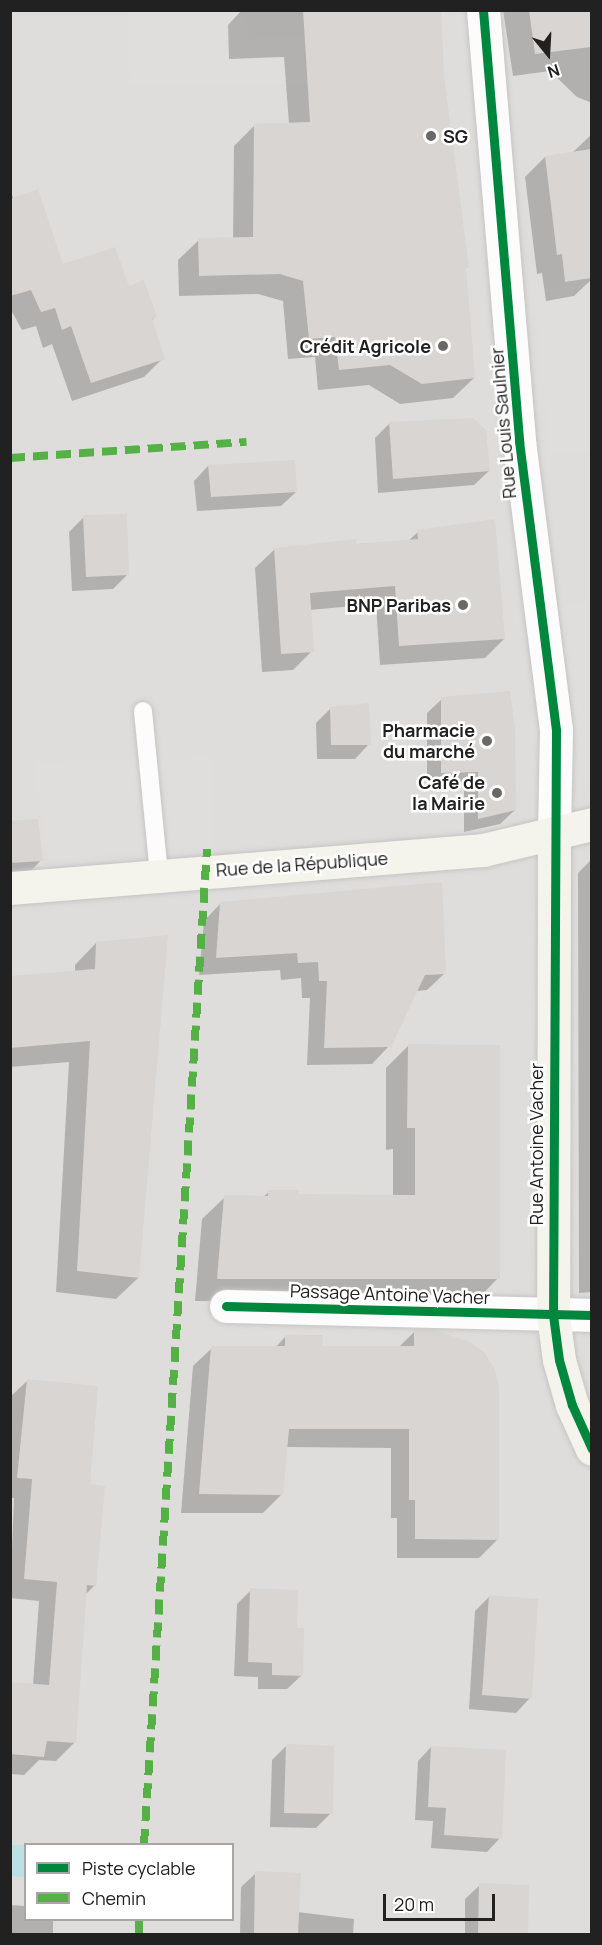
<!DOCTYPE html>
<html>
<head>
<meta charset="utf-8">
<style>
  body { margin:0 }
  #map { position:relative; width:602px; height:1945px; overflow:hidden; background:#efedea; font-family:Manrope,sans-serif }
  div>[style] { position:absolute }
  .residential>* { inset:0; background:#dedddb }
  .parking>* { inset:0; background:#dfdedd }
  .water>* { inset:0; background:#bce1e4 }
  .shadow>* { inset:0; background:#0003 }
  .building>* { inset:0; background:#d8d5d2 }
  .roads { filter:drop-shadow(0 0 2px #c6c5c4) drop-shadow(0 0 2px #c6c5c4) }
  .lane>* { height:18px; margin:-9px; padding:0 9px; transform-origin:9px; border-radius:9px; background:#fdfcfc }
  .street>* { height:33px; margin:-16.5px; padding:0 16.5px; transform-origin:16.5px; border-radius:16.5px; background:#fdfcfc }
  .secondary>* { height:33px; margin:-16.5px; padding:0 16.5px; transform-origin:16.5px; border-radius:16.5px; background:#f4f4ec }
  .quiet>* { height:8px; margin-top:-4px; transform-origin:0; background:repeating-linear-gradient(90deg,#55b145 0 15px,transparent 0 23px) }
  .cycleway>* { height:9px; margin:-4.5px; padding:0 4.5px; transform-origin:4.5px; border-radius:4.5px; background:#00873e }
  .dots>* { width:16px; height:16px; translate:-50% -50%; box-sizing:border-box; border:3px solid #fff; border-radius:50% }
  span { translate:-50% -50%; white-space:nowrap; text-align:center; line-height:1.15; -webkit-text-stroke:5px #fff; paint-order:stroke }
  .poi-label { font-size:18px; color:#212121; font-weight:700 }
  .left { translate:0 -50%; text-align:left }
  .right { translate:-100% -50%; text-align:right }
  .street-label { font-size:18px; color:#212121 }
  .frame { position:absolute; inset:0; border:12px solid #212121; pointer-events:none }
  .legend { position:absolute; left:24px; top:1843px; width:210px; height:78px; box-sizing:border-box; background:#fff; border:2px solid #a6a6a6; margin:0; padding:8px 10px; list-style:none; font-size:18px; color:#212121 }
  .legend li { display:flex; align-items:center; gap:12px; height:30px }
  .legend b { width:30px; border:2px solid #a6a6a6 }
  .north { position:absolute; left:518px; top:24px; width:60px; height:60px; -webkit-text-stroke:4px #fff; paint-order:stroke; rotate:162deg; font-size:16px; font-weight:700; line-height:24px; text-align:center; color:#212121 }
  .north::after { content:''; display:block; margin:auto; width:21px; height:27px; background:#212121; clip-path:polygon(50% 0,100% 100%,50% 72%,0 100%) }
  .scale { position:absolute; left:383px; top:1894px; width:112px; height:27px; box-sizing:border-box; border:3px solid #212121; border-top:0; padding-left:8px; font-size:18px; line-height:21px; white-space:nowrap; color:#212121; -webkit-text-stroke:4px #fff; paint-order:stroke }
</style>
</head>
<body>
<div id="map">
  <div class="residential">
    <i style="clip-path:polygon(evenodd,11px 11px,591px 11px,591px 1934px,11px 1934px,11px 11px,26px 1844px,232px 1844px,232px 1920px,26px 1920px,26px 1844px)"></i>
  </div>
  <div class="parking">
    <i style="clip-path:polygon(127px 11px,244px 11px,249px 39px,302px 37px,307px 84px,130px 84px)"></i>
    <i style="clip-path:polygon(591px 284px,591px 451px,550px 455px,533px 290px)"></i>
    <i style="clip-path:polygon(591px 600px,591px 785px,582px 786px,554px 606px)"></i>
    <i style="clip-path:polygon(211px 758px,213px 846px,48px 859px,34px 762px)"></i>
  </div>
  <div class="water">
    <i style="clip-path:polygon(11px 1845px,25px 1845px,25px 1877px,11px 1876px)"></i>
  </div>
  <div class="shadow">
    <i style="clip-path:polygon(242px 10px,439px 10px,443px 77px,467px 267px,465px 270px,474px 378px,453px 398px,400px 404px,369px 385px,318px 390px,315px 357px,288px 359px,283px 301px,258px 294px,179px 296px,178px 260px,199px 240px,233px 239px,234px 146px,255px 125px,289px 124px,284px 57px,229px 59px,228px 25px)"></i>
    <i style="clip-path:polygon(503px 10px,592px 10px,592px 103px,577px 97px,550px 71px,513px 76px)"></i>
    <i style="clip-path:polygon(592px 134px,592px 279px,574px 296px,546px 301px,542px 273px,537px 274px,525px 177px,545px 157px,572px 153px)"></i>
    <i style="clip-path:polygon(10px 190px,14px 200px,62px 266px,128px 288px,155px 317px,151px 321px,163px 358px,144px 377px,72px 401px,52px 344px,43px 348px,36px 326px,22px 330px,10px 308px)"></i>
    <i style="clip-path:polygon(390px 423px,489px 471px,474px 485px,378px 493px,375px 438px)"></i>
    <i style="clip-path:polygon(208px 466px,296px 492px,281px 506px,197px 511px,194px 481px)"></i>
    <i style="clip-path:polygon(84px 517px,128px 574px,113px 589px,72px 591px,69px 532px)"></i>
    <i style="clip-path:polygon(418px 532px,504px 639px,485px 658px,380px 665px,376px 604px,309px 610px,312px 651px,293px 670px,262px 672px,255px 568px,275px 549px,408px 541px)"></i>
    <i style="clip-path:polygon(442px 699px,515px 810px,500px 824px,464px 832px,464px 786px,427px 787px,427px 713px)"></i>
    <i style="clip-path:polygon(331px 708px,369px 744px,355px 759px,317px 759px,316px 723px)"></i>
    <i style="clip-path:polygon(10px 822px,41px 860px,28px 874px,10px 875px)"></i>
    <i style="clip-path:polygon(592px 859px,592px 1292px,579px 1293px,578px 873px)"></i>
    <i style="clip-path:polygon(221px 903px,445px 973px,427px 990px,416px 991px,389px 1046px,372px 1064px,307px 1065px,310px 998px,302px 998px,301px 978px,281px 980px,280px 970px,199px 975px,204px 921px)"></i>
    <i style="clip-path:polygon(96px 943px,138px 1278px,116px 1299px,56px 1292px,69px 1062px,10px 1067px,10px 977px,75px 972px,75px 965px)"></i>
    <i style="clip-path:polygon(408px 1046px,498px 1278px,476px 1301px,195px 1301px,202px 1219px,225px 1197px,263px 1197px,269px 1192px,296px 1196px,393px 1196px,393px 1149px,386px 1150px,386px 1068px)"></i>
    <i style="clip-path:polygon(415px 1331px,497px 1540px,479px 1558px,397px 1558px,397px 1518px,391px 1518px,391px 1448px,286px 1447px,282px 1494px,263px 1513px,181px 1513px,193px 1366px,212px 1348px,275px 1348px,286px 1336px,321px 1348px,398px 1348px)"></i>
    <i style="clip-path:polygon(27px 1381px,88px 1486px,95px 1585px,85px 1595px,75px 1742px,56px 1761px,39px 1760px,24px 1775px,10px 1774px,10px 1684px,33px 1685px,39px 1601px,10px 1598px,14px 1498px,10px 1498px,10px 1397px)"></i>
    <i style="clip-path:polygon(251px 1590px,295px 1629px,302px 1675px,287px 1689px,258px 1689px,258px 1677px,234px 1676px,237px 1604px)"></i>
    <i style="clip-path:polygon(489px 1597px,530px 1698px,516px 1713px,469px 1709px,475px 1611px)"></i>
    <i style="clip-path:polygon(286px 1746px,331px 1813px,316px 1828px,270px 1827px,272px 1760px)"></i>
    <i style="clip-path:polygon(431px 1747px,500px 1838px,487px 1852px,431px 1848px,433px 1821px,415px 1820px,418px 1761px)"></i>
    <i style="clip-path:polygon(256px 1873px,298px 1912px,354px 1919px,353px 1934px,240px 1934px,241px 1887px)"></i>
    <i style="clip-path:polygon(480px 1885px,526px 1934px,465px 1934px,465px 1899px)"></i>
    <i style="clip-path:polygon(10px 1905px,26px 1906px,26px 1920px,53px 1920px,53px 1934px,10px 1934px)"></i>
  </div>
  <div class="building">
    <i style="clip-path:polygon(303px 10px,441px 10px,444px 76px,469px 268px,466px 268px,475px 378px,422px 384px,390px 365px,339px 370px,335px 337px,309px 339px,303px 281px,280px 274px,199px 276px,198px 238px,253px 237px,254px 124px,310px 122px)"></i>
    <i style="clip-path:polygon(529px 10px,591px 10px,591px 47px,535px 54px)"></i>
    <i style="clip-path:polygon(591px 149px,591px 278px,565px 282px,562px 254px,557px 255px,545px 156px)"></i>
    <i style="clip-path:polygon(38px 189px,63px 264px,115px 247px,129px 286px,144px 280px,157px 317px,152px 319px,165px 359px,91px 383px,71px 326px,62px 330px,55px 308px,41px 312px,31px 290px,10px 296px,10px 199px)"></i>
    <i style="clip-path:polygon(473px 418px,486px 430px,490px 471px,393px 479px,389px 422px)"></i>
    <i style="clip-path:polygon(295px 460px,297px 492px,211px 497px,208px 465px)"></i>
    <i style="clip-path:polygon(127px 514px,129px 575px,86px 577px,83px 515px)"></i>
    <i style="clip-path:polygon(495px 519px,505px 639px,399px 646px,395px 586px,310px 593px,314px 652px,281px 654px,274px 548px,356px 539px,357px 544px,418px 539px,417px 530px)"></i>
    <i style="clip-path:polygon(510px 691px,515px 728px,516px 810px,478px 819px,478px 772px,441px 773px,441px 697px)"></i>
    <i style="clip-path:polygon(369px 703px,371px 745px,331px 745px,330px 707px)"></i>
    <i style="clip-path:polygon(38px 819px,43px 861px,10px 863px,10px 821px)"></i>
    <i style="clip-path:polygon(442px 882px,446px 974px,425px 975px,391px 1047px,324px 1048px,327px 981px,319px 981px,318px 962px,298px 963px,297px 953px,216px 958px,220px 902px)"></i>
    <i style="clip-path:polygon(168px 935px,139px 1278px,77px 1271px,90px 1041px,10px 1048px,10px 976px,95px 969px,96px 942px)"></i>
    <i style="clip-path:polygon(408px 1044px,500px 1045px,500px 1279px,217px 1279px,224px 1195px,268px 1196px,268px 1190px,299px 1190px,298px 1194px,415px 1195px,415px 1128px,407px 1128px)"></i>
    <i style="clip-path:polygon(414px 1329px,435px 1330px,470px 1342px,485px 1353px,495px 1370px,499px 1388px,499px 1540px,415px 1539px,415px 1500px,409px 1500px,409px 1429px,289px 1429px,283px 1495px,199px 1494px,211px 1346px,285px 1346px,285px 1335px,323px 1335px,322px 1346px,414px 1346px)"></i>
    <i style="clip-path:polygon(27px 1379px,98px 1386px,90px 1484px,105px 1486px,96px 1586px,87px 1585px,76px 1743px,47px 1741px,44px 1757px,10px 1754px,10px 1682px,49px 1685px,57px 1582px,24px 1579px,32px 1479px,17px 1478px)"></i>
    <i style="clip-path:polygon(250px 1588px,298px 1590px,297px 1628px,304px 1628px,303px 1676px,272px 1675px,272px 1663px,248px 1662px)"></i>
    <i style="clip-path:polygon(489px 1595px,538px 1599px,532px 1699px,482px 1695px)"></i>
    <i style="clip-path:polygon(286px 1744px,334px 1746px,333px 1814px,284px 1813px)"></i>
    <i style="clip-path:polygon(431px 1746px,506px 1750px,502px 1839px,444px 1835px,446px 1808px,428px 1807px)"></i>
    <i style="clip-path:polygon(255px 1871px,301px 1873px,298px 1935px,254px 1935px)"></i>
    <i style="clip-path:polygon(479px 1883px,529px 1885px,528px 1935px,478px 1935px)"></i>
  </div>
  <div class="roads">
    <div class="lane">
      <i style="left:143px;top:711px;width:165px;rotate:84.4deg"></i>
    </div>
    <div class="street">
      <i style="left:483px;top:10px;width:433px;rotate:85.2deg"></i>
      <i style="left:519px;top:441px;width:291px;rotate:82.7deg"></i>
      <i style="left:556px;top:730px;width:103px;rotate:91.1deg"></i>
      <i style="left:226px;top:1306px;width:366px;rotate:1.4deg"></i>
    </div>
    <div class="secondary">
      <i style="left:554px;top:833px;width:482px;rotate:90.1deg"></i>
      <i style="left:553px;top:1315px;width:45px;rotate:82.4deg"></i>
      <i style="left:559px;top:1360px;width:47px;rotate:73.9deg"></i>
      <i style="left:572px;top:1405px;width:48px;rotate:65.6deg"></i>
      <i style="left:10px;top:888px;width:475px;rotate:-4.6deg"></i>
      <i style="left:483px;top:850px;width:112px;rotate:-13.4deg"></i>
    </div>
  </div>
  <div class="quiet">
    <i style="left:10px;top:458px;width:237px;rotate:-3.9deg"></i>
    <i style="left:144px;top:1844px;width:997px;rotate:-86.38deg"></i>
    <i style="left:139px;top:1934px;width:14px;rotate:-90deg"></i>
  </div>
  <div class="cycleway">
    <i style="left:483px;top:10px;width:433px;rotate:85.2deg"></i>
    <i style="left:519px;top:441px;width:291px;rotate:82.7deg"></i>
    <i style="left:556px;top:730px;width:585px;rotate:90.29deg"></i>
    <i style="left:553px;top:1315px;width:45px;rotate:82.4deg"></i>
    <i style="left:559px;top:1360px;width:47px;rotate:73.9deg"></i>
    <i style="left:572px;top:1405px;width:48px;rotate:65.6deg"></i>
    <i style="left:226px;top:1306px;width:366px;rotate:1.4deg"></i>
  </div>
  <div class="dots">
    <i style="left:431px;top:136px;background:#696867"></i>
    <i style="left:443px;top:346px;background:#696867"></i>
    <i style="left:463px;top:605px;background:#696867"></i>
    <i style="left:487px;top:741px;background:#696867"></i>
    <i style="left:497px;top:793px;background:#696867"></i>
  </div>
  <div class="poi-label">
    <span class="left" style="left:443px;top:136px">SG</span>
    <span class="right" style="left:431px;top:346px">Crédit Agricole</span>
    <span class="right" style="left:451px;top:605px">BNP Paribas</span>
    <span class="right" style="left:475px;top:741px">Pharmacie<br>du marché</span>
    <span class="right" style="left:485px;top:793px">Café de<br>la Mairie</span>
  </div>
  <div class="street-label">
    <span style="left:503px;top:423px;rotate:-95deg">Rue Louis Saulnier</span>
    <span style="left:302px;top:864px;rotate:-4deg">Rue de la République</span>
    <span style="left:536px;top:1144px;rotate:-90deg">Rue Antoine Vacher</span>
    <span style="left:390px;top:1294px;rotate:2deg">Passage Antoine Vacher</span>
  </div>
  <div class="frame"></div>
  <ul class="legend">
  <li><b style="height:8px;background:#00873e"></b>Piste cyclable</li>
  <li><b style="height:8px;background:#55b145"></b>Chemin</li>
  </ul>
  <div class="north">N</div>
  <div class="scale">20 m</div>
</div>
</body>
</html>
